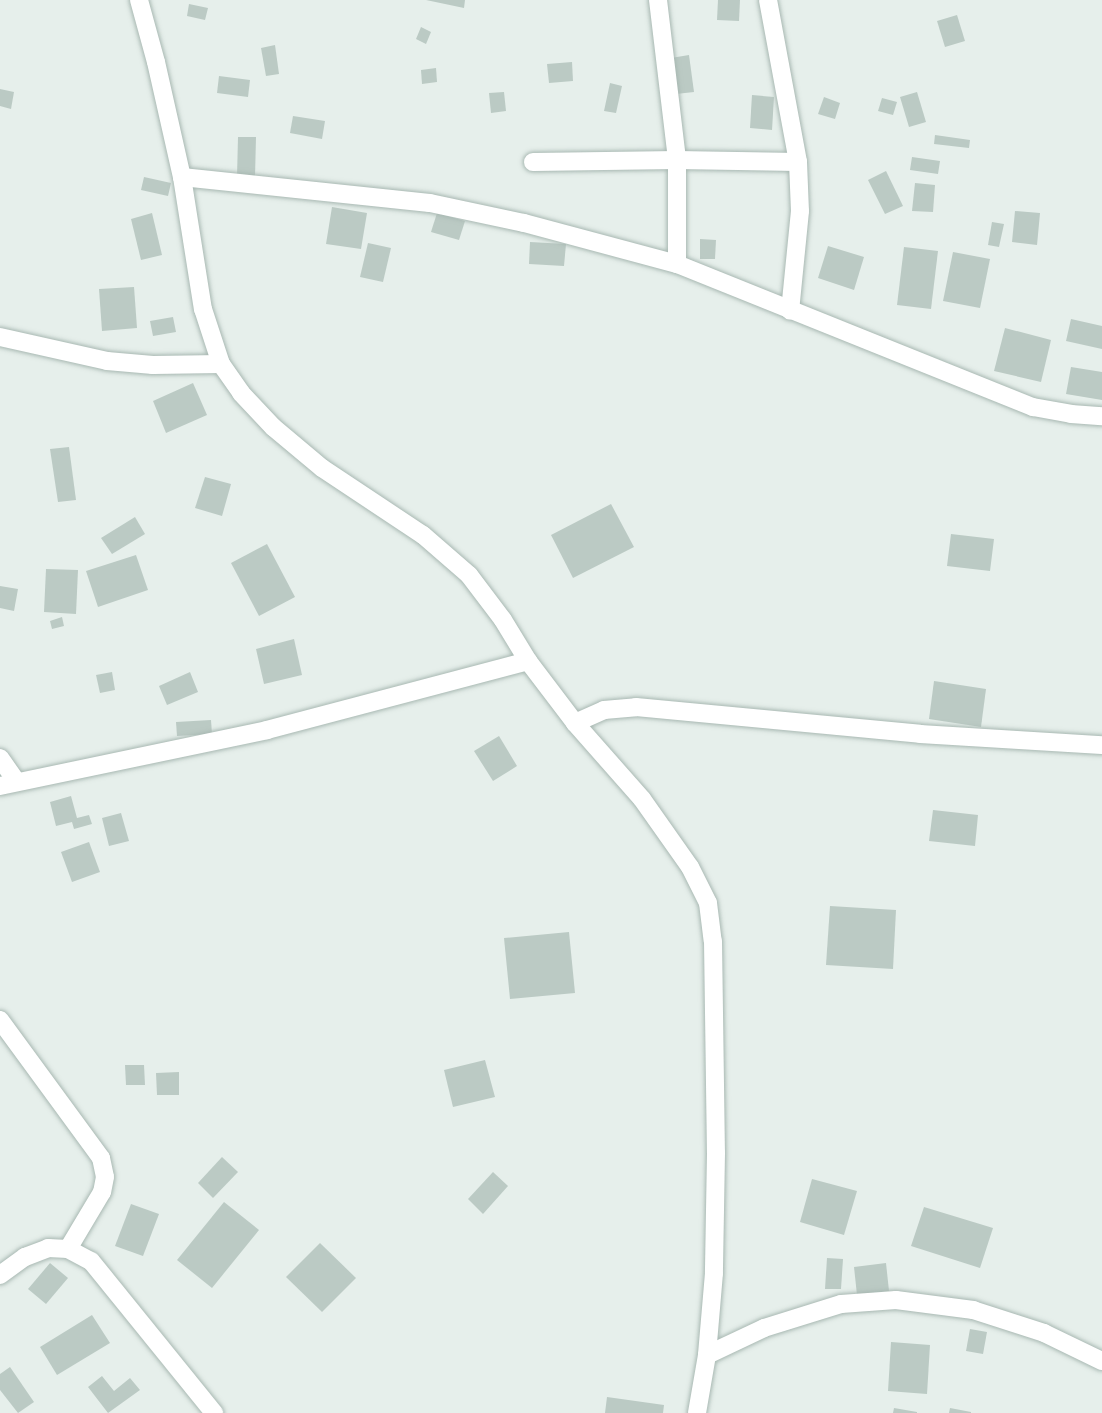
<!DOCTYPE html>
<html>
<head>
<meta charset="utf-8">
<style>
  body { margin:0 }
  #map { position:relative; width:1102px; height:1413px; overflow:hidden; background:#e6efeb; font-family:Montserrat,sans-serif }
  div>[style] { position:absolute }
  .building>* { inset:0; background:#bbcac4 }
  .roads { filter:drop-shadow(0 0 2px #a8b8b2) drop-shadow(0 0 2px #a8b8b2) }
  .street>* { height:18px; margin:-9px; padding:0 9px; transform-origin:9px; border-radius:9px; background:#fff }
  span { translate:-50% -50%; white-space:nowrap; text-align:center; line-height:1.15; -webkit-text-stroke:5px #f7fbf9; paint-order:stroke }
</style>
</head>
<body>
<div id="map">
  <div class="building">
    <i style="clip-path:polygon(426px 0,465px 0,464px 8px)"></i>
    <i style="clip-path:polygon(718px 0,740px 0,739px 21px,717px 20px)"></i>
    <i style="clip-path:polygon(189px 4px,208px 8px,205px 20px,187px 16px)"></i>
    <i style="clip-path:polygon(957px 15px,965px 41px,945px 47px,937px 21px)"></i>
    <i style="clip-path:polygon(421px 27px,431px 32px,426px 44px,416px 39px)"></i>
    <i style="clip-path:polygon(275px 45px,279px 74px,266px 76px,261px 48px)"></i>
    <i style="clip-path:polygon(689px 55px,694px 92px,676px 94px,671px 58px)"></i>
    <i style="clip-path:polygon(572px 62px,573px 81px,549px 83px,547px 64px)"></i>
    <i style="clip-path:polygon(436px 68px,437px 82px,422px 84px,421px 70px)"></i>
    <i style="clip-path:polygon(219px 76px,250px 80px,248px 97px,217px 93px)"></i>
    <i style="clip-path:polygon(610px 83px,622px 86px,616px 113px,604px 111px)"></i>
    <i style="clip-path:polygon(0 89px,14px 92px,11px 109px,0 106px)"></i>
    <i style="clip-path:polygon(504px 92px,506px 111px,491px 113px,489px 93px)"></i>
    <i style="clip-path:polygon(917px 92px,926px 122px,909px 127px,900px 97px)"></i>
    <i style="clip-path:polygon(752px 95px,774px 97px,772px 130px,750px 128px)"></i>
    <i style="clip-path:polygon(824px 97px,840px 103px,835px 119px,818px 114px)"></i>
    <i style="clip-path:polygon(882px 98px,897px 102px,893px 115px,878px 111px)"></i>
    <i style="clip-path:polygon(293px 116px,325px 121px,322px 139px,290px 133px)"></i>
    <i style="clip-path:polygon(935px 135px,970px 140px,969px 148px,934px 144px)"></i>
    <i style="clip-path:polygon(238px 137px,256px 137px,255px 177px,237px 177px)"></i>
    <i style="clip-path:polygon(912px 157px,940px 161px,938px 174px,910px 170px)"></i>
    <i style="clip-path:polygon(886px 171px,903px 206px,885px 214px,868px 180px)"></i>
    <i style="clip-path:polygon(144px 177px,171px 183px,168px 196px,141px 190px)"></i>
    <i style="clip-path:polygon(915px 183px,935px 185px,933px 212px,912px 211px)"></i>
    <i style="clip-path:polygon(332px 207px,367px 213px,361px 249px,326px 244px)"></i>
    <i style="clip-path:polygon(1015px 211px,1040px 213px,1037px 245px,1012px 242px)"></i>
    <i style="clip-path:polygon(152px 213px,162px 255px,141px 260px,131px 219px)"></i>
    <i style="clip-path:polygon(437px 213px,465px 221px,459px 240px,431px 232px)"></i>
    <i style="clip-path:polygon(992px 222px,1004px 224px,999px 247px,988px 245px)"></i>
    <i style="clip-path:polygon(700px 239px,716px 240px,715px 259px,700px 259px)"></i>
    <i style="clip-path:polygon(530px 242px,566px 244px,564px 266px,529px 264px)"></i>
    <i style="clip-path:polygon(368px 243px,391px 248px,383px 282px,360px 277px)"></i>
    <i style="clip-path:polygon(828px 246px,864px 257px,854px 290px,818px 278px)"></i>
    <i style="clip-path:polygon(904px 247px,938px 251px,931px 309px,897px 305px)"></i>
    <i style="clip-path:polygon(953px 252px,990px 259px,980px 308px,943px 301px)"></i>
    <i style="clip-path:polygon(134px 287px,137px 328px,102px 331px,99px 289px)"></i>
    <i style="clip-path:polygon(173px 317px,176px 332px,153px 336px,150px 321px)"></i>
    <i style="clip-path:polygon(1071px 319px,1102px 326px,1102px 349px,1066px 341px)"></i>
    <i style="clip-path:polygon(1005px 328px,1051px 340px,1041px 382px,994px 371px)"></i>
    <i style="clip-path:polygon(1071px 367px,1102px 372px,1102px 400px,1066px 394px)"></i>
    <i style="clip-path:polygon(193px 383px,207px 415px,166px 433px,153px 401px)"></i>
    <i style="clip-path:polygon(69px 447px,76px 500px,58px 502px,50px 449px)"></i>
    <i style="clip-path:polygon(205px 477px,231px 484px,222px 516px,195px 508px)"></i>
    <i style="clip-path:polygon(611px 504px,634px 547px,573px 578px,551px 535px)"></i>
    <i style="clip-path:polygon(135px 517px,145px 534px,112px 554px,101px 538px)"></i>
    <i style="clip-path:polygon(951px 534px,994px 539px,990px 571px,947px 566px)"></i>
    <i style="clip-path:polygon(267px 544px,295px 597px,259px 616px,231px 563px)"></i>
    <i style="clip-path:polygon(136px 555px,148px 590px,98px 607px,86px 571px)"></i>
    <i style="clip-path:polygon(46px 569px,78px 570px,76px 614px,44px 612px)"></i>
    <i style="clip-path:polygon(0 586px,18px 589px,14px 611px,0 608px)"></i>
    <i style="clip-path:polygon(62px 617px,64px 626px,52px 629px,50px 621px)"></i>
    <i style="clip-path:polygon(294px 639px,302px 675px,264px 684px,256px 649px)"></i>
    <i style="clip-path:polygon(112px 672px,115px 690px,100px 693px,96px 675px)"></i>
    <i style="clip-path:polygon(190px 672px,198px 692px,167px 705px,159px 686px)"></i>
    <i style="clip-path:polygon(934px 681px,986px 689px,981px 727px,929px 719px)"></i>
    <i style="clip-path:polygon(211px 720px,212px 734px,177px 736px,176px 722px)"></i>
    <i style="clip-path:polygon(499px 736px,517px 766px,493px 781px,474px 751px)"></i>
    <i style="clip-path:polygon(71px 796px,77px 818px,89px 815px,92px 824px,74px 829px,72px 822px,56px 826px,50px 802px)"></i>
    <i style="clip-path:polygon(933px 810px,978px 815px,975px 846px,929px 841px)"></i>
    <i style="clip-path:polygon(121px 813px,129px 841px,109px 846px,102px 818px)"></i>
    <i style="clip-path:polygon(89px 842px,100px 872px,72px 882px,61px 852px)"></i>
    <i style="clip-path:polygon(830px 906px,896px 910px,893px 969px,826px 965px)"></i>
    <i style="clip-path:polygon(569px 932px,575px 993px,510px 999px,504px 938px)"></i>
    <i style="clip-path:polygon(485px 1060px,495px 1097px,453px 1107px,444px 1070px)"></i>
    <i style="clip-path:polygon(125px 1065px,144px 1065px,145px 1085px,126px 1085px)"></i>
    <i style="clip-path:polygon(179px 1072px,179px 1095px,157px 1095px,156px 1073px)"></i>
    <i style="clip-path:polygon(222px 1157px,238px 1172px,213px 1198px,198px 1183px)"></i>
    <i style="clip-path:polygon(493px 1172px,508px 1186px,483px 1214px,468px 1199px)"></i>
    <i style="clip-path:polygon(812px 1179px,857px 1191px,844px 1235px,800px 1222px)"></i>
    <i style="clip-path:polygon(224px 1202px,259px 1230px,212px 1288px,177px 1260px)"></i>
    <i style="clip-path:polygon(131px 1204px,159px 1214px,143px 1256px,115px 1246px)"></i>
    <i style="clip-path:polygon(924px 1207px,993px 1228px,980px 1268px,911px 1246px)"></i>
    <i style="clip-path:polygon(320px 1243px,356px 1278px,322px 1312px,286px 1277px)"></i>
    <i style="clip-path:polygon(827px 1258px,843px 1259px,841px 1289px,825px 1289px)"></i>
    <i style="clip-path:polygon(50px 1263px,68px 1278px,46px 1304px,28px 1289px)"></i>
    <i style="clip-path:polygon(886px 1263px,889px 1291px,857px 1295px,854px 1267px)"></i>
    <i style="clip-path:polygon(92px 1315px,110px 1343px,57px 1375px,40px 1347px)"></i>
    <i style="clip-path:polygon(970px 1329px,987px 1332px,983px 1354px,966px 1351px)"></i>
    <i style="clip-path:polygon(891px 1342px,930px 1345px,927px 1394px,888px 1391px)"></i>
    <i style="clip-path:polygon(10px 1367px,34px 1402px,18px 1413px,0 1390px,0 1374px)"></i>
    <i style="clip-path:polygon(102px 1376px,114px 1391px,130px 1378px,140px 1390px,108px 1413px,88px 1387px)"></i>
    <i style="clip-path:polygon(607px 1397px,664px 1405px,663px 1413px,605px 1413px)"></i>
    <i style="clip-path:polygon(894px 1408px,917px 1412px,917px 1413px,893px 1413px)"></i>
    <i style="clip-path:polygon(950px 1408px,971px 1412px,971px 1413px,949px 1413px)"></i>
  </div>
  <div class="roads">
    <div class="street">
      <i style="left:139px;top:0;width:64px;rotate:74.7deg"></i>
      <i style="left:156px;top:62px;width:118px;rotate:77.3deg"></i>
      <i style="left:182px;top:177px;width:134px;rotate:81deg"></i>
      <i style="left:203px;top:309px;width:58px;rotate:71.9deg"></i>
      <i style="left:221px;top:364px;width:35px;rotate:55deg"></i>
      <i style="left:241px;top:393px;width:47px;rotate:46.7deg"></i>
      <i style="left:273px;top:427px;width:64px;rotate:39.9deg"></i>
      <i style="left:322px;top:468px;width:121px;rotate:33.6deg"></i>
      <i style="left:423px;top:535px;width:61px;rotate:41deg"></i>
      <i style="left:469px;top:575px;width:56px;rotate:52.9deg"></i>
      <i style="left:503px;top:620px;width:48px;rotate:58.6deg"></i>
      <i style="left:528px;top:661px;width:78px;rotate:52.8deg"></i>
      <i style="left:575px;top:723px;width:101px;rotate:48.6deg"></i>
      <i style="left:642px;top:799px;width:83px;rotate:54.8deg"></i>
      <i style="left:690px;top:867px;width:40px;rotate:63.4deg"></i>
      <i style="left:708px;top:903px;width:38px;rotate:83deg"></i>
      <i style="left:713px;top:941px;width:212px;rotate:89.2deg"></i>
      <i style="left:716px;top:1153px;width:120px;rotate:91deg"></i>
      <i style="left:714px;top:1273px;width:82px;rotate:94.9deg"></i>
      <i style="left:707px;top:1355px;width:59px;rotate:99.8deg"></i>
      <i style="left:658px;top:0;width:161px;rotate:83.2deg"></i>
      <i style="left:677px;top:160px;width:104px;rotate:90deg"></i>
      <i style="left:768px;top:0;width:165px;rotate:79.5deg"></i>
      <i style="left:798px;top:162px;width:49px;rotate:87.7deg"></i>
      <i style="left:800px;top:211px;width:100px;rotate:95.7deg"></i>
      <i style="left:533px;top:162px;width:144px;rotate:-0.8deg"></i>
      <i style="left:677px;top:160px;width:121px;rotate:0.9deg"></i>
      <i style="left:182px;top:177px;width:249px;rotate:6deg"></i>
      <i style="left:430px;top:203px;width:96px;rotate:12deg"></i>
      <i style="left:524px;top:223px;width:158px;rotate:15deg"></i>
      <i style="left:677px;top:264px;width:384px;rotate:21.9deg"></i>
      <i style="left:1033px;top:407px;width:39px;rotate:10deg"></i>
      <i style="left:1071px;top:414px;width:31px;rotate:4deg"></i>
      <i style="left:0;top:337px;width:110px;rotate:12.6deg"></i>
      <i style="left:107px;top:361px;width:46px;rotate:5deg"></i>
      <i style="left:153px;top:365px;width:68px;rotate:-0.8deg"></i>
      <i style="left:575px;top:723px;width:32px;rotate:-24deg"></i>
      <i style="left:604px;top:710px;width:32px;rotate:-5deg"></i>
      <i style="left:636px;top:707px;width:285px;rotate:5.4deg"></i>
      <i style="left:920px;top:734px;width:182px;rotate:3.5deg"></i>
      <i style="left:0;top:758px;width:28px;rotate:55deg"></i>
      <i style="left:0;top:786px;width:273px;rotate:-11.8deg"></i>
      <i style="left:267px;top:730px;width:270px;rotate:-14.8deg"></i>
      <i style="left:0;top:1020px;width:171px;rotate:53.8deg"></i>
      <i style="left:101px;top:1158px;width:19px;rotate:78deg"></i>
      <i style="left:105px;top:1177px;width:15px;rotate:101deg"></i>
      <i style="left:102px;top:1192px;width:66px;rotate:120.8deg"></i>
      <i style="left:0;top:1275px;width:31px;rotate:-36deg"></i>
      <i style="left:25px;top:1257px;width:25px;rotate:-21deg"></i>
      <i style="left:48px;top:1248px;width:20px;rotate:3deg"></i>
      <i style="left:68px;top:1249px;width:26px;rotate:28deg"></i>
      <i style="left:91px;top:1261px;width:196px;rotate:51deg"></i>
      <i style="left:707px;top:1355px;width:63px;rotate:-25.3deg"></i>
      <i style="left:764px;top:1328px;width:81px;rotate:-17.3deg"></i>
      <i style="left:841px;top:1304px;width:55px;rotate:-4.2deg"></i>
      <i style="left:896px;top:1300px;width:78px;rotate:7.4deg"></i>
      <i style="left:973px;top:1310px;width:75px;rotate:17.9deg"></i>
      <i style="left:1044px;top:1333px;width:64px;rotate:25.8deg"></i>
    </div>
  </div>
</div>
</body>
</html>
